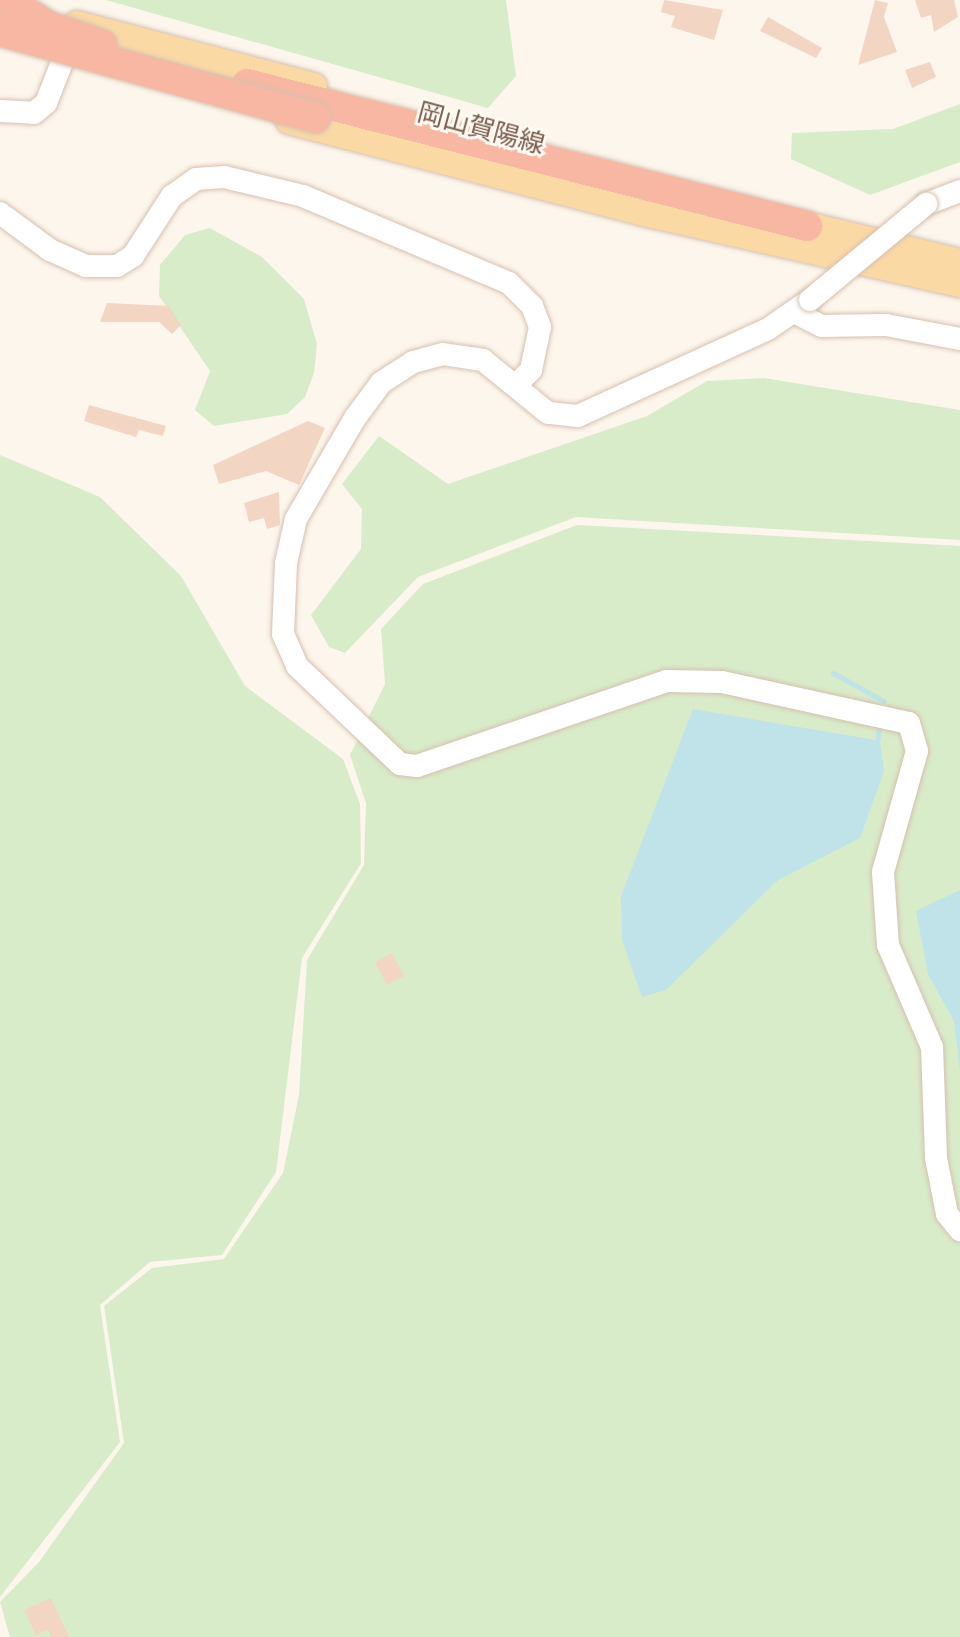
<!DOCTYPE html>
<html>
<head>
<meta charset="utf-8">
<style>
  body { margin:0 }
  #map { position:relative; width:960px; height:1637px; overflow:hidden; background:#fdf6ec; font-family:"Asap Condensed","Noto Sans JP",sans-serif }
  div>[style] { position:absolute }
  .green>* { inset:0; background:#d8ecc9 }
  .water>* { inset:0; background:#bfe3e8 }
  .stream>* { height:5px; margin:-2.5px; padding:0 2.5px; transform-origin:2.5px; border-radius:2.5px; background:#bfe3e8 }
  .building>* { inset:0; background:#f3d5c3 }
  .roads { filter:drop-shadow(0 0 2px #d6c0b0) drop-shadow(0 0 2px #d6c0b0) }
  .secondary>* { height:22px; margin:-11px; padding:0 11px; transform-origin:11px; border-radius:11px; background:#fff }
  .primary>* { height:26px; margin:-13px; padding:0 13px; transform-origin:13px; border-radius:13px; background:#fbd9a5 }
  .highway>* { height:30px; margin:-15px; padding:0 15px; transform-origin:15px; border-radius:15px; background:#f7b7a3 }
  .bridges { filter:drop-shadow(0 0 2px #d6c0b0) drop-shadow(0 0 2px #d6c0b0) }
  .secondary-bridge>* { height:22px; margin:-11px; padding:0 11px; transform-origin:11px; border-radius:11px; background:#fff }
  .highway-bridge>* { height:30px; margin:-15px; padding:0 15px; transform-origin:15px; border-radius:15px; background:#f7b7a3 }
  span { translate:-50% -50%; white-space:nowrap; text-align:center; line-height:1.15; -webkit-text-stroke:6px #fffaf3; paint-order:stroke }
  .street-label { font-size:26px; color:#7a5c4d }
</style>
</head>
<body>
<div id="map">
  <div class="green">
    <i style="clip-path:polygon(106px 0,506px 0,516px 76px,488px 108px)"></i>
    <i style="clip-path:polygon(960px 104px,960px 162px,870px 195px,791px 159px,792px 133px,893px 129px)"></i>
    <i style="clip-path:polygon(210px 228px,262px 257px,304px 299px,317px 344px,314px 373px,305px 397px,287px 414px,214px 426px,195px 410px,210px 371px,159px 296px,160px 265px,185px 235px)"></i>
    <i style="clip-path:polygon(764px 378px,960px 410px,960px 540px,576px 517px,418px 577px,345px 653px,329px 647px,311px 615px,361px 549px,362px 509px,342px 484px,379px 436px,448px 484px,647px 416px,707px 381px)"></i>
    <i style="clip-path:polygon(0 455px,100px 497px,181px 576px,245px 686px,343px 759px,360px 804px,361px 863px,302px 958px,276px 1172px,222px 1255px,150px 1262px,100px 1305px,120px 1442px,0 1597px)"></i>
    <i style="clip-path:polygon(577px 525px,960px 546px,960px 1637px,10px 1637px,0 1602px,39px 1562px,124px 1443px,104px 1306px,152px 1268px,224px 1259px,283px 1173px,299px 1095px,307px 960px,364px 865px,366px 803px,350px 755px,385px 684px,381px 629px,423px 584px)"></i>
  </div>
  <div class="water">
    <i style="clip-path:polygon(693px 709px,870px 739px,880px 742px,884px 771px,860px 838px,778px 880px,666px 990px,642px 997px,622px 940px,621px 896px)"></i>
    <i style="clip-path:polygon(960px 890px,960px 1072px,954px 1021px,928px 974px,916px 911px)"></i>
  </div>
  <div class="stream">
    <i style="left:833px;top:673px;width:58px;rotate:28.8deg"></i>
    <i style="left:876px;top:748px;width:26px;rotate:-81deg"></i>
  </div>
  <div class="building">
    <i style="clip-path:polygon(664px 0,723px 10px,714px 40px,671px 27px,675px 16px,661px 12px)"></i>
    <i style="clip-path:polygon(875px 0,888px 3px,884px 17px,897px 52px,858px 65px)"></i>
    <i style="clip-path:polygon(915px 0,954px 0,958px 17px,934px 32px,931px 15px,921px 18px)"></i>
    <i style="clip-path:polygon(768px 17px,822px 48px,816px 58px,760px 31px)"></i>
    <i style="clip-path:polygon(930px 62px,936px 77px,912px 88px,905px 70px)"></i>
    <i style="clip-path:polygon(107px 303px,169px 306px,181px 325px,172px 334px,159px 322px,100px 322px)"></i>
    <i style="clip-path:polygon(89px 405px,166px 426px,163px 436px,139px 430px,136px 437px,84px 421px)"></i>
    <i style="clip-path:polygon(308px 421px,325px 428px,299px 485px,266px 471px,219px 484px,213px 465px)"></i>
    <i style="clip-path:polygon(279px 492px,280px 525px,267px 529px,264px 518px,249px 522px,244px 503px)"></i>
    <i style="clip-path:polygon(392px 953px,404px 976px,387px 985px,375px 962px)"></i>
    <i style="clip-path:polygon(51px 1598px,69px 1637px,52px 1637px,48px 1630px,36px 1635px,24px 1610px)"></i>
  </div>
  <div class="roads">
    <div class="secondary">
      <i style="left:0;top:111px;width:34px;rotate:3deg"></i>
      <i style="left:34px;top:113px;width:16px;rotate:-40deg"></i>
      <i style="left:46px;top:103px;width:71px;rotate:-68.5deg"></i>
      <i style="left:926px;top:204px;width:36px;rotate:-21deg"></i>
      <i style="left:0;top:213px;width:62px;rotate:36.5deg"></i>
      <i style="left:50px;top:250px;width:39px;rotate:24deg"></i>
      <i style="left:86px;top:266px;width:31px"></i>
      <i style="left:117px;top:266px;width:19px;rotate:-32deg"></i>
      <i style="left:133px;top:256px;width:72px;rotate:-57deg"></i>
      <i style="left:172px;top:196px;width:29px;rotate:-35deg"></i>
      <i style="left:196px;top:179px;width:28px;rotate:-4deg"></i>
      <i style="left:224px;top:177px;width:81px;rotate:13.5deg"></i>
      <i style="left:303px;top:196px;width:224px;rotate:22.9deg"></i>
      <i style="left:509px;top:283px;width:33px;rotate:45deg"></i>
      <i style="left:532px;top:306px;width:22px;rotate:69deg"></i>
      <i style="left:540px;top:327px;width:44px;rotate:101.8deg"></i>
      <i style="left:531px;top:370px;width:20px;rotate:135deg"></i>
      <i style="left:810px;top:300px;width:51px;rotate:145.4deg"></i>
      <i style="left:768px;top:329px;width:209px;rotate:155.4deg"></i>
      <i style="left:578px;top:416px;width:30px;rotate:-174deg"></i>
      <i style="left:548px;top:413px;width:84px;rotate:-140.8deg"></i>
      <i style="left:483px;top:360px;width:40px;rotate:-171.5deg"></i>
      <i style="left:443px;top:354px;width:31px;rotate:165deg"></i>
      <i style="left:413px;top:362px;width:38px;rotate:147deg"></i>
      <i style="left:381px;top:383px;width:44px;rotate:126.6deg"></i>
      <i style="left:355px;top:418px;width:117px;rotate:120.3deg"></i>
      <i style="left:296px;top:519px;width:45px;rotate:102.8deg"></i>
      <i style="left:286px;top:563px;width:71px;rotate:92.4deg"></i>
      <i style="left:283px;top:634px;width:35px;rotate:66deg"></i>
      <i style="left:297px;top:666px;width:142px;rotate:43.6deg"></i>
      <i style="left:400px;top:764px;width:17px;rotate:7deg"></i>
      <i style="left:417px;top:766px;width:263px;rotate:-18.8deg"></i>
      <i style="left:666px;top:681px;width:56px;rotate:1deg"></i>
      <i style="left:722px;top:682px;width:191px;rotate:12.4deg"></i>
      <i style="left:909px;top:723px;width:29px;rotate:74deg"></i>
      <i style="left:917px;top:751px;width:126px;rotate:105.7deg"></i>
      <i style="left:883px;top:872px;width:73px;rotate:86.1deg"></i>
      <i style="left:888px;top:945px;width:111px;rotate:66.7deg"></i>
      <i style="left:932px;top:1047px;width:111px;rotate:87.9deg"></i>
      <i style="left:936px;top:1158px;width:57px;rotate:78.9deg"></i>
      <i style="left:947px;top:1214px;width:21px;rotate:51deg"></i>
      <i style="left:794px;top:312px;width:31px;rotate:27deg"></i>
      <i style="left:822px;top:326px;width:64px;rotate:-0.9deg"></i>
      <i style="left:886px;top:325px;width:75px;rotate:10.7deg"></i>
    </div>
    <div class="primary">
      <i style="left:77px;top:24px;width:245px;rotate:14.7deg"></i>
      <i style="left:289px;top:121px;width:363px;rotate:14.5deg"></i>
      <i style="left:640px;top:212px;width:328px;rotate:12.7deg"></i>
      <i style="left:790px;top:221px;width:175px;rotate:13.6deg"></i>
    </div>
    <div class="highway">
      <i style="left:247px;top:84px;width:578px;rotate:14.23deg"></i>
    </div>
  </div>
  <div class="bridges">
    <div class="secondary-bridge">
      <i style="left:810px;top:300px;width:151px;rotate:-39.6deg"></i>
    </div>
    <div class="highway-bridge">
      <i style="left:7px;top:0;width:49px;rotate:32.4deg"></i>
      <i style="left:48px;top:26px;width:57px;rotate:19.4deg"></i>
      <i style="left:0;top:31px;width:327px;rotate:15.4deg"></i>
    </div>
  </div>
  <div class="street-label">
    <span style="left:481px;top:129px;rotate:15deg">岡山賀陽線</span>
  </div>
</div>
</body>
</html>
